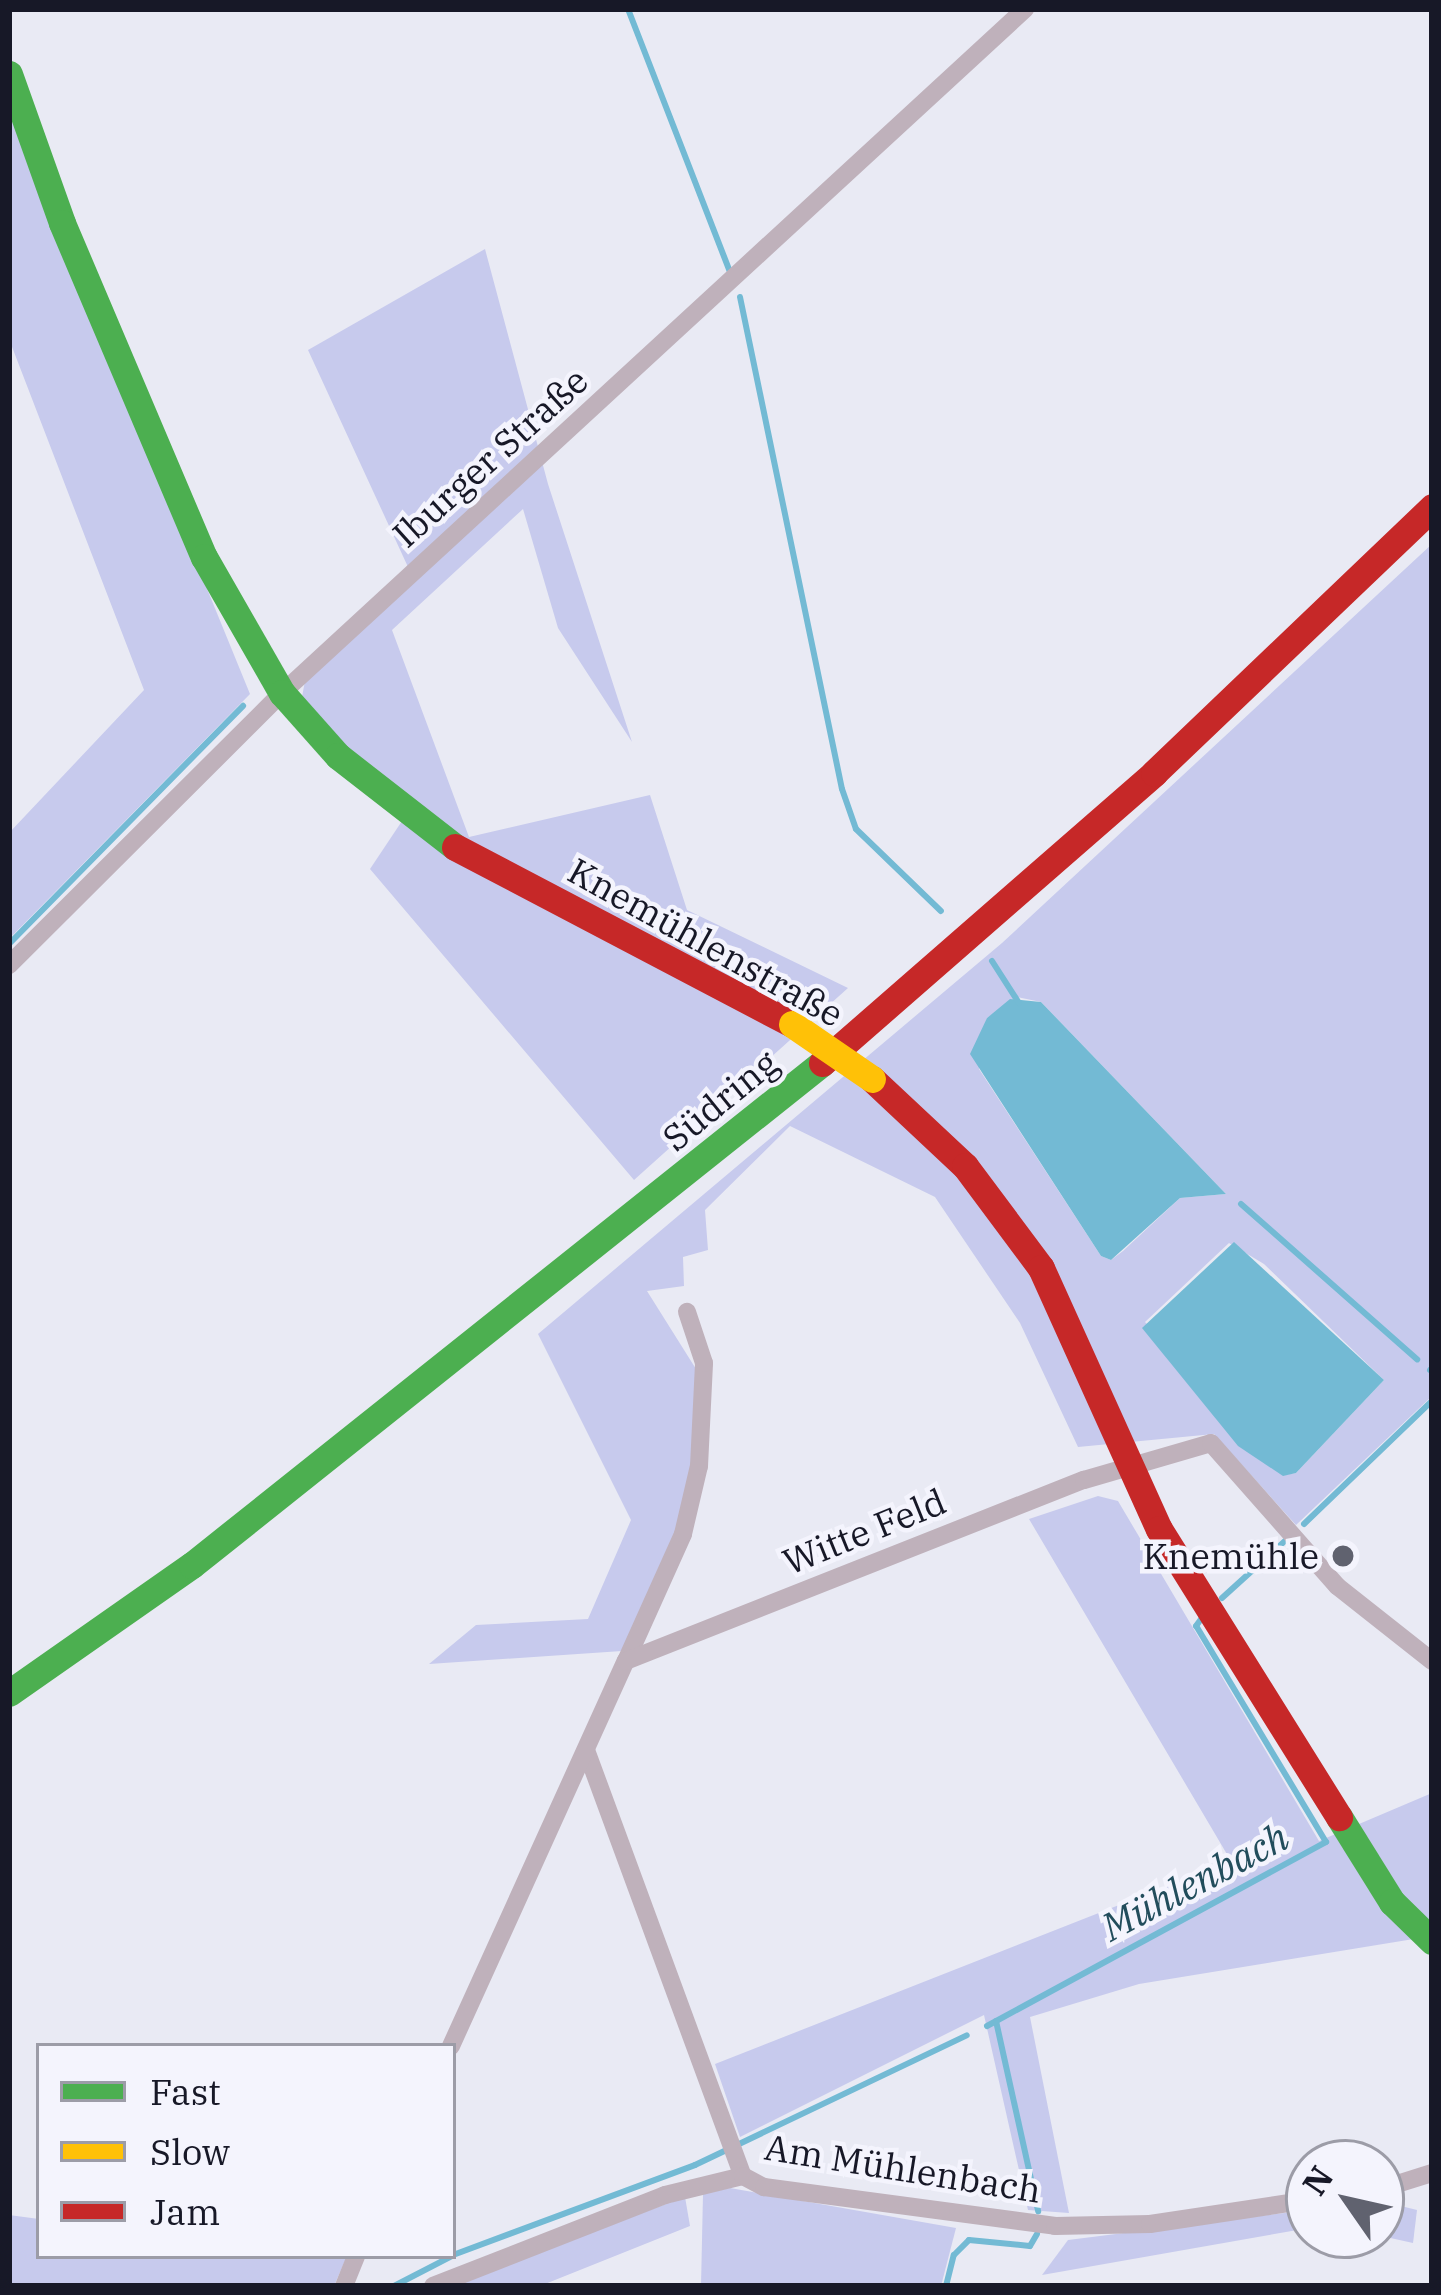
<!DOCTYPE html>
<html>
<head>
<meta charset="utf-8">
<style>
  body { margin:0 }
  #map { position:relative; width:1441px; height:2295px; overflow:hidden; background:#e9eaf4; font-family:"IBM Plex Serif",serif }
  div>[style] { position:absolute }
  .green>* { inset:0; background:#c7caed }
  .water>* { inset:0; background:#73bad4 }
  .stream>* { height:6px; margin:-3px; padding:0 3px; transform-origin:3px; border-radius:3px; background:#73bad4 }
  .street>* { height:18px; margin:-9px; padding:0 9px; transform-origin:9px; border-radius:9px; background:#bfb1bb }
  .fast>* { height:27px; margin:-13.5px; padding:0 13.5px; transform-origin:13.5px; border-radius:13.5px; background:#4caf50 }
  .jam>* { height:27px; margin:-13.5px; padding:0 13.5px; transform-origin:13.5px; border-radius:13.5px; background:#c62828 }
  .slow-bridge>* { height:27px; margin:-13.5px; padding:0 13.5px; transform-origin:13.5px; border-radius:13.5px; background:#ffc107 }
  .dots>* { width:33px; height:33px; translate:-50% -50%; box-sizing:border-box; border:6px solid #f4f4fd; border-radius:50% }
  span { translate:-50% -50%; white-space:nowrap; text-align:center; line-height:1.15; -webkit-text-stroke:9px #f4f4fd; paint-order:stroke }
  .street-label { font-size:36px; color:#171827 }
  .poi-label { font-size:36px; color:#171827 }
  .right { translate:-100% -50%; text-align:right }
  .water-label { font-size:39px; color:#224d5c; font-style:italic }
  .frame { position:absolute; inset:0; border:12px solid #171827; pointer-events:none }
  .legend { position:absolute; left:36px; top:2043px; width:420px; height:216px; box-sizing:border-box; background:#f4f4fd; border:3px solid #9c9ca7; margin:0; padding:15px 21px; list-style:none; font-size:36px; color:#171827 }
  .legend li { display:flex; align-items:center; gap:24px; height:60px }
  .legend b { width:60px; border:3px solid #9c9ca7 }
  .north { position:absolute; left:1285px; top:2139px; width:120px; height:120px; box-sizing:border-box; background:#f4f4fd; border:3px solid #9c9ca7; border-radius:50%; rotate:304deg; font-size:33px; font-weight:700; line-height:48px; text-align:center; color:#171827 }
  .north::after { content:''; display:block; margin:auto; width:42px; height:54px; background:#60626f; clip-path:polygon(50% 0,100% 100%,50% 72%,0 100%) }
</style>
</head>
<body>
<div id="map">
  <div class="green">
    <i style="clip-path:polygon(9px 104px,250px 694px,9px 939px,9px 833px,144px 690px,9px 339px)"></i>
    <i style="clip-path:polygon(485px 249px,548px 484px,632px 742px,558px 628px,523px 509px,392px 630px,469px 837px,650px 795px,687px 910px,848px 988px,634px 1180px,370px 869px,414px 803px,348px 752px,302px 697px,309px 659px,408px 567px,308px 350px)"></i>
    <i style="clip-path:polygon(evenodd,1432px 544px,1432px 1396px,1296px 1525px,1214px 1434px,1078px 1447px,1020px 1323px,935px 1197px,790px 1126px,705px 1210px,708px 1250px,683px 1257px,684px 1286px,647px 1291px,696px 1369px,692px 1469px,676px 1532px,622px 1651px,429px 1664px,476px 1625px,588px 1619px,631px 1520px,538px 1334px,1002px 943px,1432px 544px,1017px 997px,1041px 1002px,1226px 1194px,1180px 1198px,1123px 1251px,1111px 1260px,1101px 1256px,979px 1069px,987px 1018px,1017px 997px,1432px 544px,1229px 1243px,1264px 1264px,1384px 1380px,1296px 1473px,1283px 1475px,1145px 1322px,1229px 1243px)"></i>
    <i style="clip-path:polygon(1098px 1496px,1118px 1501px,1319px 1841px,1432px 1793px,1432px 1936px,1139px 1984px,1030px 2017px,1069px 2213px,1028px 2210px,984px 2015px,740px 2137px,715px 2064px,1231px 1861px,1029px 1519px)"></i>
    <i style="clip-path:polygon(730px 2188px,956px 2228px,941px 2286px,701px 2286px,703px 2194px)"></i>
    <i style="clip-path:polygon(685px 2197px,690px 2226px,540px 2286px,445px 2286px)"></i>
    <i style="clip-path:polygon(1381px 2201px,1417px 2210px,1413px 2243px,1377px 2235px)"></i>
    <i style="clip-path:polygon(1309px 2210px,1309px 2228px,1042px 2275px,1068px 2240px)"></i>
    <i style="clip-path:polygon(9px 2215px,39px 2219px,39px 2256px,347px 2256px,334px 2286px,9px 2286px)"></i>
  </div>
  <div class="water">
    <i style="clip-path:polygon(1010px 999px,1041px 1002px,1226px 1194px,1180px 1198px,1111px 1260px,1101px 1256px,970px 1054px,987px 1018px)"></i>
    <i style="clip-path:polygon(1234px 1242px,1384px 1380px,1296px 1473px,1283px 1476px,1238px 1446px,1142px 1328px)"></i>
  </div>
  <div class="stream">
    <i style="left:628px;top:9px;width:282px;rotate:68.8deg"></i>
    <i style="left:740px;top:297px;width:502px;rotate:78.29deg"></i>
    <i style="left:842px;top:789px;width:42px;rotate:70.7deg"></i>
    <i style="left:856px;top:829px;width:118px;rotate:44deg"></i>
    <i style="left:9px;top:944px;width:334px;rotate:-45.5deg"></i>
    <i style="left:992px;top:961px;width:50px;rotate:57.3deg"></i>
    <i style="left:1241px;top:1204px;width:235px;rotate:41.4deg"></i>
    <i style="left:1430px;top:1370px;width:2px;rotate:27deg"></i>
    <i style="left:1304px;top:1524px;width:178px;rotate:-43.9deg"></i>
    <i style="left:1222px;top:1598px;width:88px;rotate:-42.2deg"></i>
    <i style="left:996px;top:2021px;width:195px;rotate:77.5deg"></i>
    <i style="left:987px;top:2026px;width:386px;rotate:-28.5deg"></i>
    <i style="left:1326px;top:1842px;width:252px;rotate:-121deg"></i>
    <i style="left:1196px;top:1626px;width:9px;rotate:-54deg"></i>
    <i style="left:453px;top:2255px;width:258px;rotate:-20.4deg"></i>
    <i style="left:695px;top:2165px;width:301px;rotate:-25.5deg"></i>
    <i style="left:394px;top:2286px;width:65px;rotate:-27.3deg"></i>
    <i style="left:946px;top:2286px;width:32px;rotate:-76deg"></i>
    <i style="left:954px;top:2255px;width:21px;rotate:-45deg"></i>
    <i style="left:969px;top:2240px;width:61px;rotate:5.6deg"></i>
    <i style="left:1030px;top:2246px;width:14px;rotate:-60deg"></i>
  </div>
  <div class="street">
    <i style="left:9px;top:965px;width:385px;rotate:-44.9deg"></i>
    <i style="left:282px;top:693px;width:1010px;rotate:-42.63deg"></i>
    <i style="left:626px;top:1661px;width:139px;rotate:-65.8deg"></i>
    <i style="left:683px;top:1534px;width:70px;rotate:-76.8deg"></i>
    <i style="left:699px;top:1466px;width:103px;rotate:-87.2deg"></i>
    <i style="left:704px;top:1363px;width:54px;rotate:-108.4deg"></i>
    <i style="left:586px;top:1750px;width:454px;rotate:69.8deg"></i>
    <i style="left:451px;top:2046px;width:423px;rotate:-65.6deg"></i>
    <i style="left:626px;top:1661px;width:492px;rotate:-21.6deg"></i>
    <i style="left:1084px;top:1480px;width:132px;rotate:-16.2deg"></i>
    <i style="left:1211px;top:1443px;width:191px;rotate:48.6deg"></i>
    <i style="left:1337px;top:1586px;width:121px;rotate:38.3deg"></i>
    <i style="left:1381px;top:2189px;width:53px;rotate:-17.4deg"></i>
    <i style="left:344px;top:2286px;width:32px;rotate:-68deg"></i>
    <i style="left:433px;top:2286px;width:249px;rotate:-21.4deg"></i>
    <i style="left:665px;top:2195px;width:80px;rotate:-13.7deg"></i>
    <i style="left:743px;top:2176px;width:24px;rotate:28deg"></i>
    <i style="left:764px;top:2187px;width:294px;rotate:7.6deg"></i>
    <i style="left:1055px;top:2226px;width:95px;rotate:-1.2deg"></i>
    <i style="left:1150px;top:2224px;width:161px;rotate:-8.6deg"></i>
  </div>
  <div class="fast">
    <i style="left:9px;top:74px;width:158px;rotate:70.4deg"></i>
    <i style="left:62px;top:223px;width:363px;rotate:67deg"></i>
    <i style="left:204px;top:557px;width:157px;rotate:60.2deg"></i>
    <i style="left:282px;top:693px;width:84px;rotate:48.4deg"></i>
    <i style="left:338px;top:756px;width:148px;rotate:37.9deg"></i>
    <i style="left:9px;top:1693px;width:223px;rotate:-35deg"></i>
    <i style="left:192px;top:1565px;width:806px;rotate:-38.55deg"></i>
    <i style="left:1339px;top:1817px;width:100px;rotate:58.1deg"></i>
    <i style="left:1392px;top:1902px;width:56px;rotate:44.3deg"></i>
  </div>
  <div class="jam">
    <i style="left:455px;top:847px;width:381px;rotate:27.7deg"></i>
    <i style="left:822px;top:1063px;width:441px;rotate:-41.1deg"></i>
    <i style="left:1154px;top:773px;width:385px;rotate:-43.7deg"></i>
    <i style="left:872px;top:1079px;width:127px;rotate:43.1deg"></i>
    <i style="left:965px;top:1166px;width:127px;rotate:53.3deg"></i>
    <i style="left:1041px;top:1268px;width:286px;rotate:65.7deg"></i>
    <i style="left:1159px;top:1529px;width:340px;rotate:58deg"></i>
  </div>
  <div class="slow-bridge">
    <i style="left:792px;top:1024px;width:97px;rotate:34.5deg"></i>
  </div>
  <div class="dots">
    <i style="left:1343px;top:1556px;background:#60626f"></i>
  </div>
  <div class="street-label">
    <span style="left:490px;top:457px;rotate:-42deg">Iburger Straße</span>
    <span style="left:706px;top:942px;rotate:29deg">Knemühlenstraße</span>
    <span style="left:720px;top:1100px;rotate:-39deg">Südring</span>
    <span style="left:864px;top:1531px;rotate:-22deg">Witte Feld</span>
    <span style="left:903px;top:2168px;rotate:9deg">Am Mühlenbach</span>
  </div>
  <div class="poi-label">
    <span class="right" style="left:1319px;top:1556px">Knemühle</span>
  </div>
  <div class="water-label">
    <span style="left:1195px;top:1882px;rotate:-28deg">Mühlenbach</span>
  </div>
  <div class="frame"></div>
  <ul class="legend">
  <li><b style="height:15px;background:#4caf50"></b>Fast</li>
  <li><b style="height:15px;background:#ffc107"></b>Slow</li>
  <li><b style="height:15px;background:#c62828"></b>Jam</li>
  </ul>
  <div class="north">N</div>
</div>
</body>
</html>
